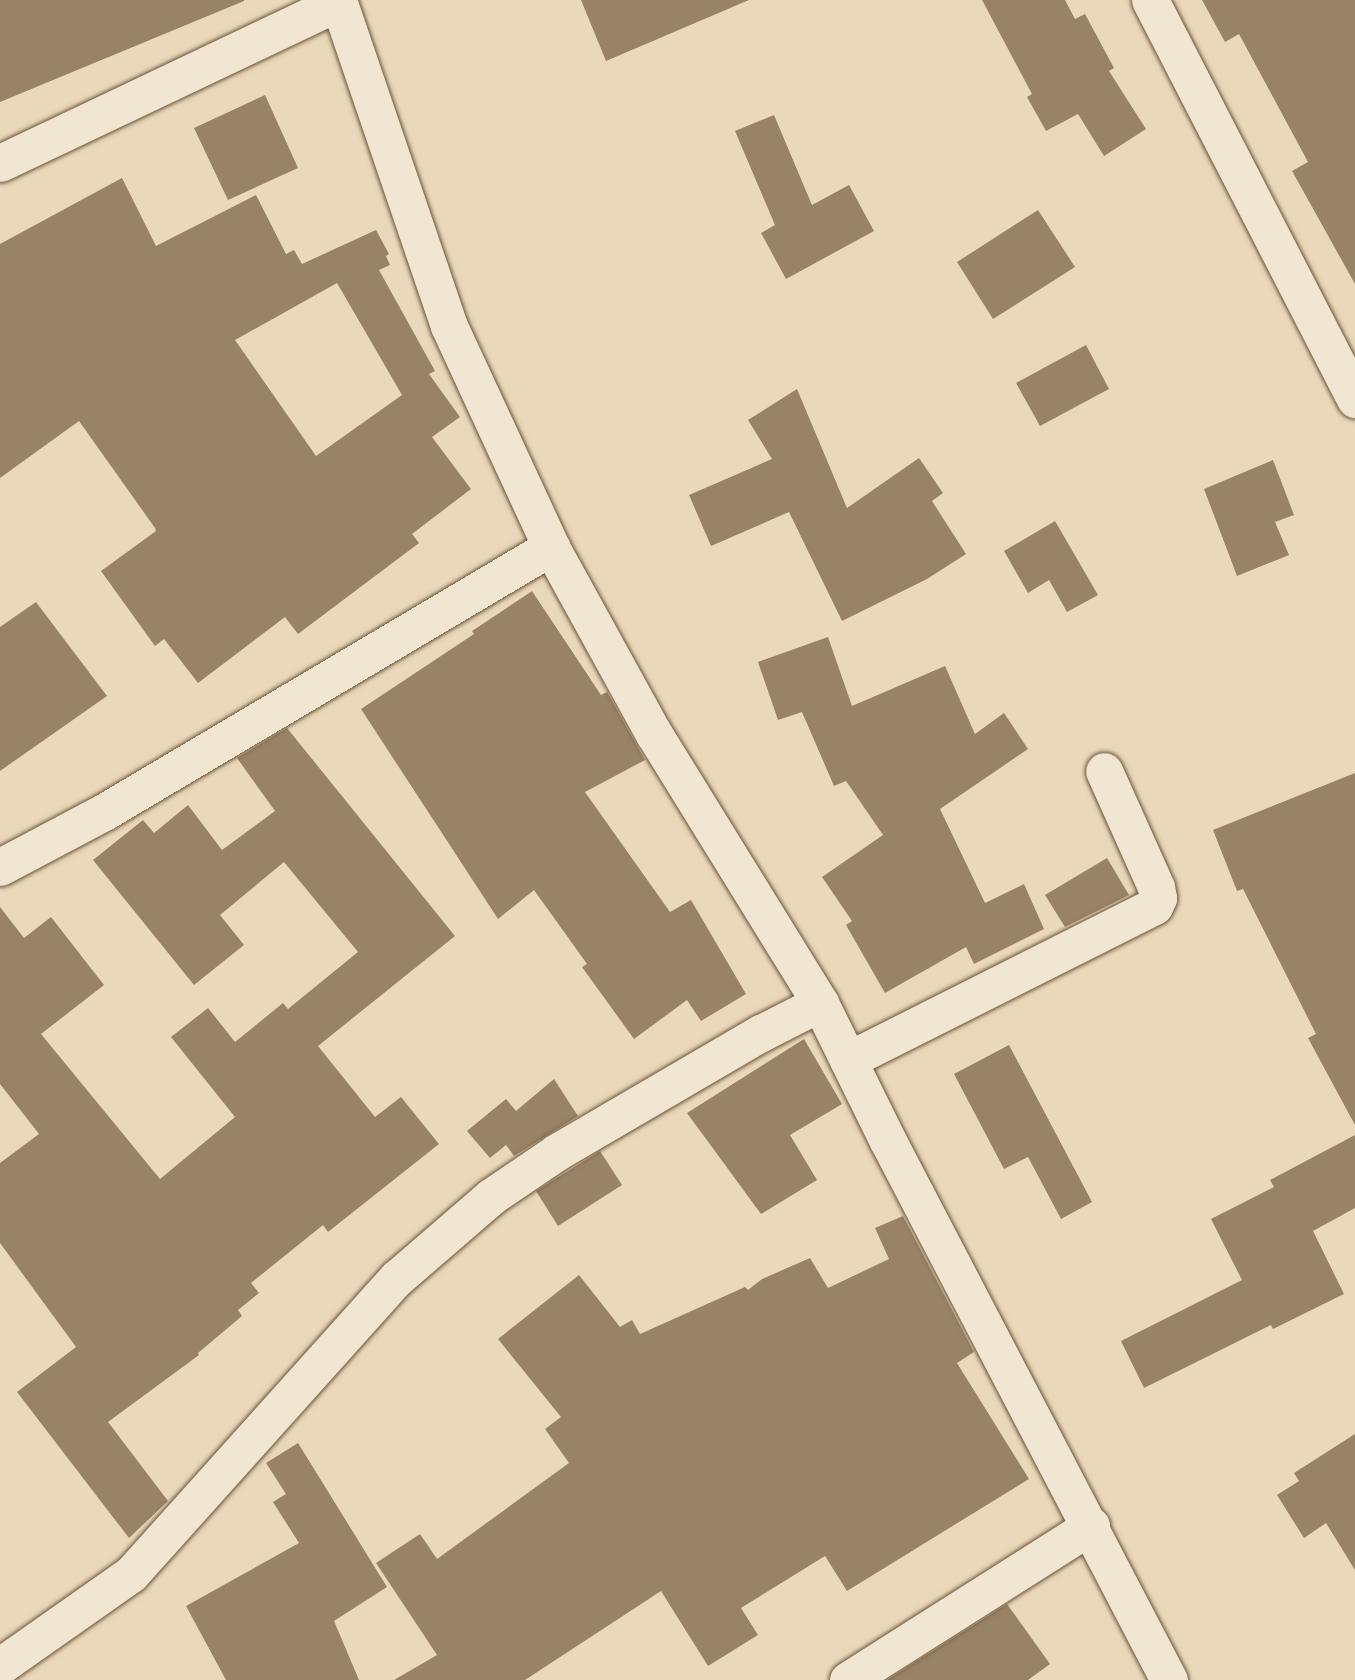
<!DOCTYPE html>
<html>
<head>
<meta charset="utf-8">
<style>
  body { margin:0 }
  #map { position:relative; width:1355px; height:1680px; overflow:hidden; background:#e9d9ba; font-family:"EB Garamond",serif }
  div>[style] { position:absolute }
  .building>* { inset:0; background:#998366 }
  .roads { filter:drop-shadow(0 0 2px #6c5238) drop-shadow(0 0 2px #6c5238) }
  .street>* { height:37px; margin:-18.5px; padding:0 18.5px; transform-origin:18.5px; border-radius:18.5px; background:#f1e6d2 }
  span { translate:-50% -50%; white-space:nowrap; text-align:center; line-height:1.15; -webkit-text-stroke:7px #f1e6d2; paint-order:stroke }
</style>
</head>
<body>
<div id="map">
  <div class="building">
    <i style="clip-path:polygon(0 0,244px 0,244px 1px,0 102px)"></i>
    <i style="clip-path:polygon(581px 0,749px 0,606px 61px)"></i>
    <i style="clip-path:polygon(982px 0,1065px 0,1075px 19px,1085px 14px,1114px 68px,1109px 71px,1146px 129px,1104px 156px,1078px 114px,1046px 131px,1027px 97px,1032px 94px)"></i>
    <i style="clip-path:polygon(1202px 0,1355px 0,1355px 284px,1292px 171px,1308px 162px,1239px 34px,1225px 42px)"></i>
    <i style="clip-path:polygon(265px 95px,298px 168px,228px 200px,194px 128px)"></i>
    <i style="clip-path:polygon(774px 115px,812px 205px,849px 185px,874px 231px,786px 279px,761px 233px,775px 225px,735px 131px)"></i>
    <i style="clip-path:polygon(evenodd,122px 178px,156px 246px,256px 195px,286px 254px,294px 250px,302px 264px,376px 230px,389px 254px,386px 256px,390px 265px,379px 270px,435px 371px,429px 374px,460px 417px,432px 437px,471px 489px,412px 534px,419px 543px,298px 634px,285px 617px,198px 683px,164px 639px,155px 646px,101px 571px,156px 531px,155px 528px,79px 421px,0 478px,0 244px,122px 178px,337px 283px,402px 395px,316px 456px,235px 340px,337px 283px)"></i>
    <i style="clip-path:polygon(1038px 210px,1075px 267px,993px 319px,957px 262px)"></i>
    <i style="clip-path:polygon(1086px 345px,1109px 389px,1040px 426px,1016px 383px)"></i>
    <i style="clip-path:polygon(797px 389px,847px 508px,919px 458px,943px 493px,932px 501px,966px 554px,927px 579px,842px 621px,789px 512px,711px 546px,689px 495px,772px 459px,748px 420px)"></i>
    <i style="clip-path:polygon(1273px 460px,1294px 515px,1275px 522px,1289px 555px,1237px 576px,1204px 489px)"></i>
    <i style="clip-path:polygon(1055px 521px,1098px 595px,1067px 612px,1049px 580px,1028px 593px,1004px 551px)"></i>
    <i style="clip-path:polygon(532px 591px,601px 695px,607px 692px,645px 760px,585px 792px,670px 912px,691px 900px,746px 994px,701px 1021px,687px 1000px,634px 1039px,582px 967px,587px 964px,534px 890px,498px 919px,361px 709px,474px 634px,472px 631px)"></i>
    <i style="clip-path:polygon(36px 602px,107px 696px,0 771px,0 627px)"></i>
    <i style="clip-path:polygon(828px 637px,852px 706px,945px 666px,975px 734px,1004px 713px,1028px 749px,940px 809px,985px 903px,1024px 884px,1044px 929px,974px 964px,966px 947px,885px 993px,846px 925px,852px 921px,822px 877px,883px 835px,846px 781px,834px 786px,802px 712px,778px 720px,758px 662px)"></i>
    <i style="clip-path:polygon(287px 728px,455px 936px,318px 1046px,375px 1117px,401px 1097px,439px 1144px,328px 1232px,323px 1225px,251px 1283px,259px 1293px,238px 1310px,242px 1316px,198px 1353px,199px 1355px,108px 1422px,168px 1501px,129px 1538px,17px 1392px,76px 1347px,0 1243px,0 1163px,39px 1134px,0 1084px,0 907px,24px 938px,51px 917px,104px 985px,41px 1034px,160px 1179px,235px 1117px,171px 1037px,208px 1008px,235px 1042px,283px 1003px,288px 1009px,358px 952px,284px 862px,220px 915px,244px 945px,194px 985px,93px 860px,143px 820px,154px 833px,188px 805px,222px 850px,275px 811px,237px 758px)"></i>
    <i style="clip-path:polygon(1355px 773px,1355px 1125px,1308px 1038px,1316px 1034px,1243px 889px,1237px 891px,1213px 830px)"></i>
    <i style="clip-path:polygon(1107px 858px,1129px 895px,1065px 927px,1045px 895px)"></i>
    <i style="clip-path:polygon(804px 1039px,842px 1104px,790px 1135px,817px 1180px,761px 1214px,687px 1113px)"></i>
    <i style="clip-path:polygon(1009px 1045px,1092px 1202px,1061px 1219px,1028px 1157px,1004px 1169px,954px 1074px)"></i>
    <i style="clip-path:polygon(554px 1079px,578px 1116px,514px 1156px,506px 1145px,490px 1158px,467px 1131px,506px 1099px,516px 1111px)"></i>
    <i style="clip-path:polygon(1355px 1135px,1355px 1208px,1313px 1231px,1344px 1294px,1273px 1329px,1271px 1325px,1144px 1388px,1121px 1341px,1242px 1280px,1211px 1219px,1274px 1187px,1270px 1180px)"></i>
    <i style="clip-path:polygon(600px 1151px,622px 1185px,558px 1226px,536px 1191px)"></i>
    <i style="clip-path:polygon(903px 1216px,974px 1352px,957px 1363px,1029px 1479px,847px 1591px,825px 1556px,741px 1608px,758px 1635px,708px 1666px,661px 1591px,525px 1680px,394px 1680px,437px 1655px,376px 1563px,420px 1534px,437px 1559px,569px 1463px,545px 1429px,561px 1417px,498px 1339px,579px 1275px,620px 1327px,632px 1320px,640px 1334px,745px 1287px,748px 1290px,762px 1279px,810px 1258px,828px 1288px,889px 1259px,875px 1228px)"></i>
    <i style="clip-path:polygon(1355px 1434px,1355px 1570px,1326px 1523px,1304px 1538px,1277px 1495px,1299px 1481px,1294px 1473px)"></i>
    <i style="clip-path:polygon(298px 1443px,387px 1587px,334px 1621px,359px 1680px,226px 1680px,186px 1606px,299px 1543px,273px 1502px,286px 1494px,266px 1463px)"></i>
    <i style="clip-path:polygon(1007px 1604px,1050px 1664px,1028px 1680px,887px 1680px)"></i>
  </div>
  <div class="roads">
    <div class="street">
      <i style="left:338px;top:0;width:344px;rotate:71.2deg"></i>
      <i style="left:449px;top:326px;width:243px;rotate:65.2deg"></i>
      <i style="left:551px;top:547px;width:213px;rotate:61.2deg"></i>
      <i style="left:654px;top:734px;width:316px;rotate:58.3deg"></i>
      <i style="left:820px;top:1003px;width:154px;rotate:63.8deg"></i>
      <i style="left:888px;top:1141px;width:608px;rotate:62.47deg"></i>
      <i style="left:1150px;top:0;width:449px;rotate:62.8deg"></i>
      <i style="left:0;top:163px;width:375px;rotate:-25.4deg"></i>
      <i style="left:0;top:867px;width:118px;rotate:-27.9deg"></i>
      <i style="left:104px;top:812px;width:520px;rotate:-30.66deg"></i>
      <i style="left:848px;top:1060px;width:343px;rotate:-26.7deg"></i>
      <i style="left:1154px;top:906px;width:9px;rotate:-63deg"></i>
      <i style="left:1158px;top:898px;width:11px;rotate:-100deg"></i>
      <i style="left:1156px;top:887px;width:127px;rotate:-114.1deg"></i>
      <i style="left:0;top:1666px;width:160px;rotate:-35.1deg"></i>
      <i style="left:131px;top:1574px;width:398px;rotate:-48.1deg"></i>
      <i style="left:397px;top:1278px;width:125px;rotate:-40.8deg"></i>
      <i style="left:492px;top:1196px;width:78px;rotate:-34.1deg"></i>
      <i style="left:557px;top:1152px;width:236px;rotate:-30.3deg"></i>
      <i style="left:761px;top:1033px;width:66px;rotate:-27deg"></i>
      <i style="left:848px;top:1680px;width:288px;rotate:-32.4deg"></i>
    </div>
  </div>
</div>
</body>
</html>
